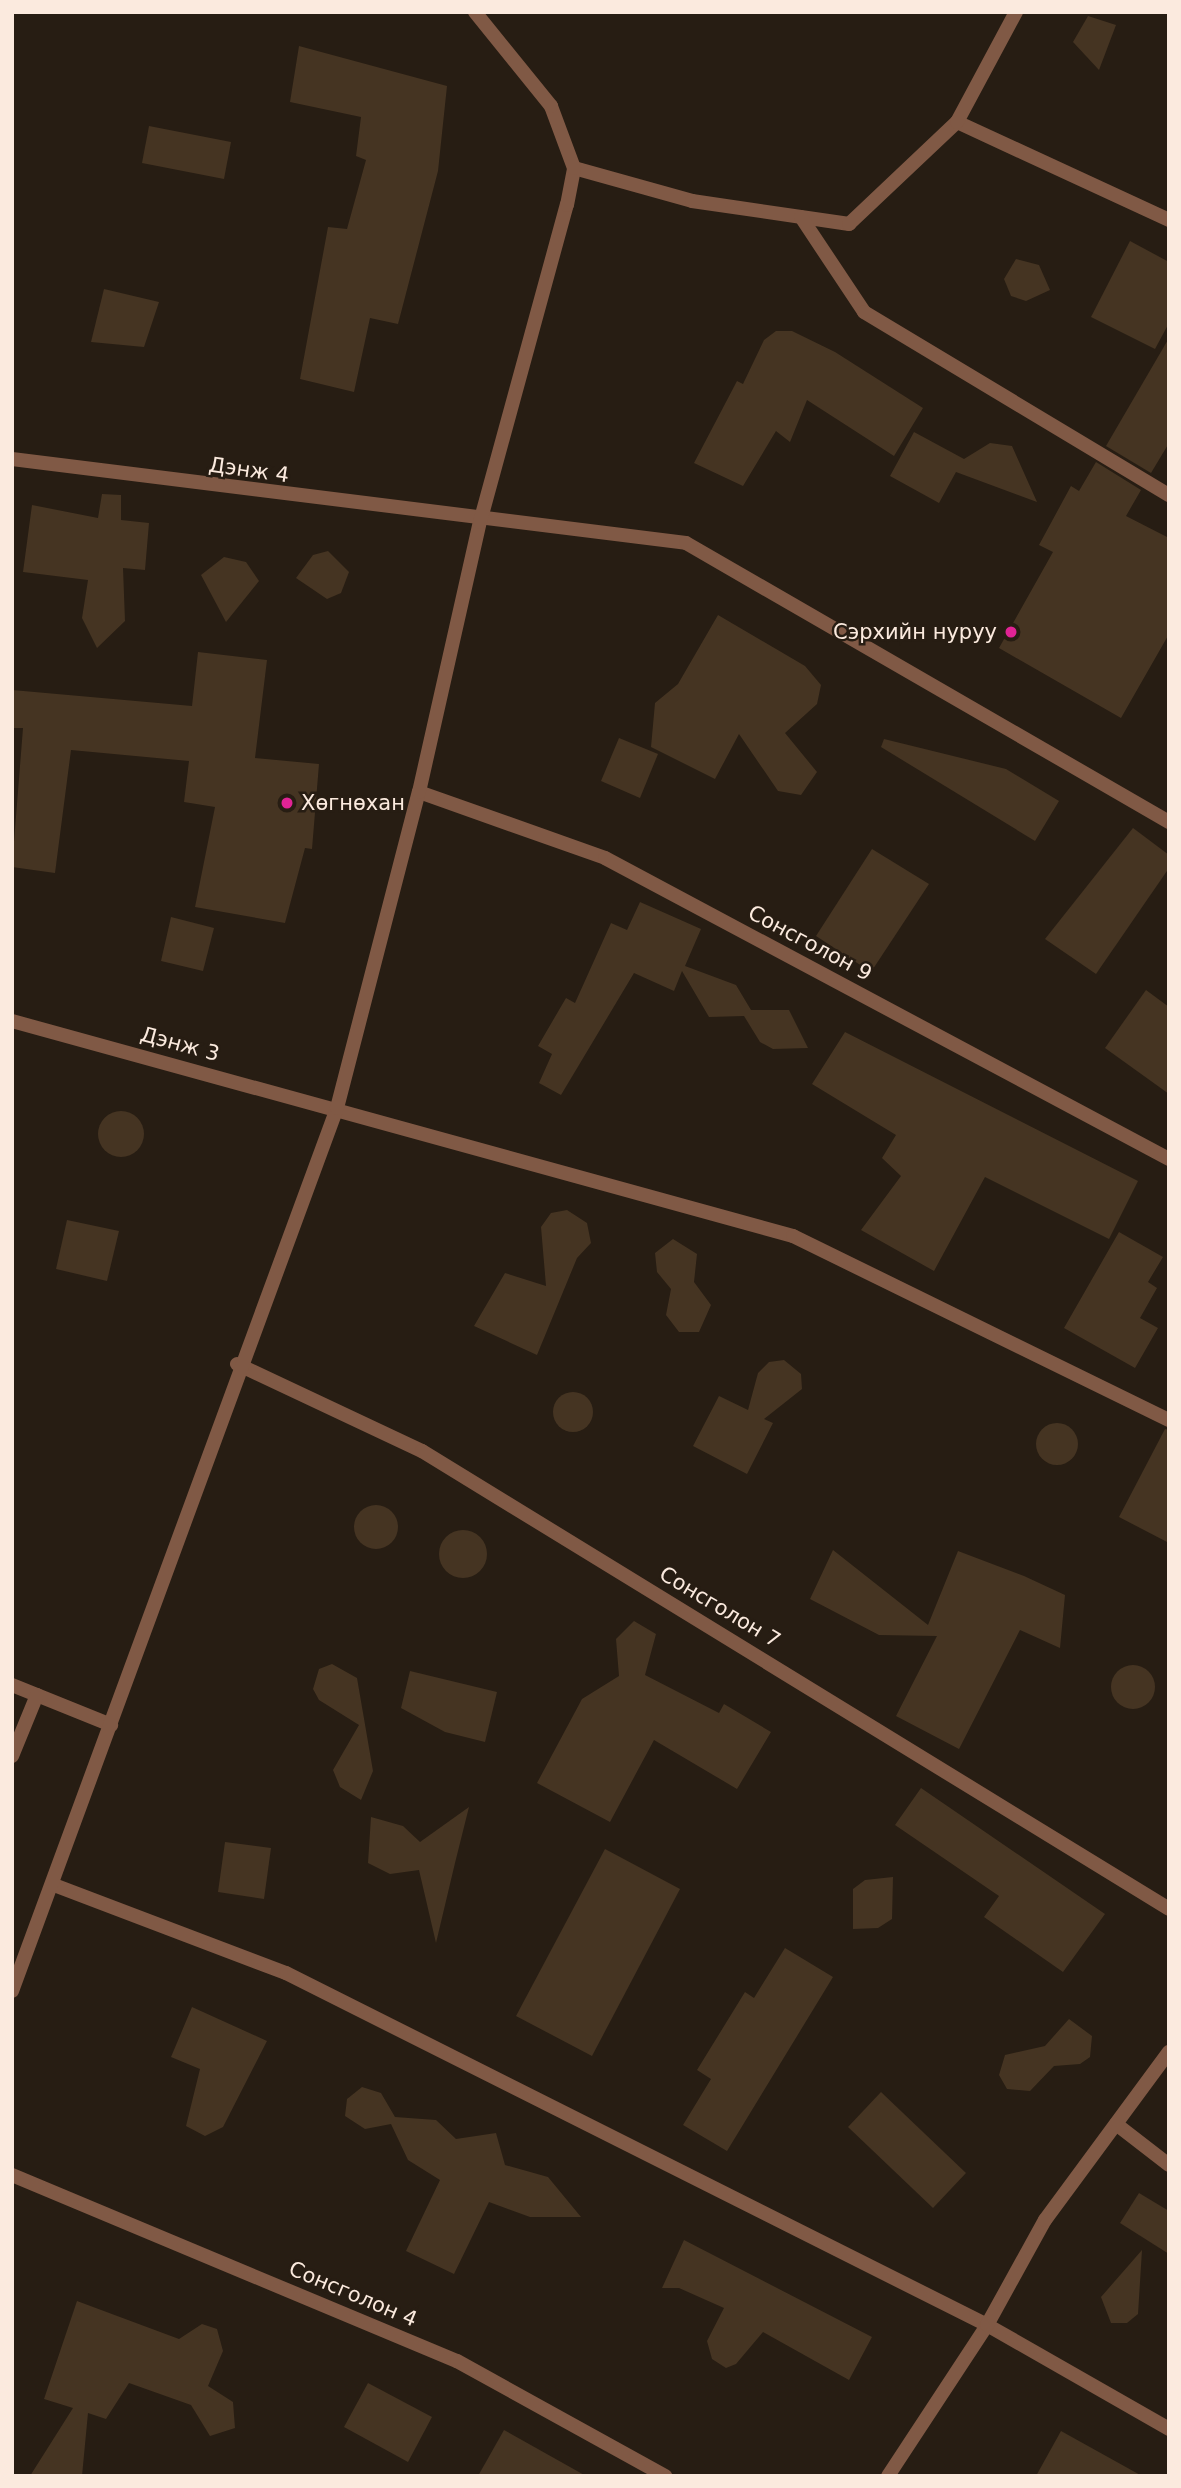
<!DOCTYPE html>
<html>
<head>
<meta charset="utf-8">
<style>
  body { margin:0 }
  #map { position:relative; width:1181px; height:2488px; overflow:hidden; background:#271d13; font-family:"DejaVu Sans",sans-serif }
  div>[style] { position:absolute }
  .building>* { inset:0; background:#453422 }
  .round { border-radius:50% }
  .street>* { height:14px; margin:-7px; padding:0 7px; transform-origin:7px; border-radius:7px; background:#805945 }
  .dots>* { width:19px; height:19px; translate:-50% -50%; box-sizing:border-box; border:4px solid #271d13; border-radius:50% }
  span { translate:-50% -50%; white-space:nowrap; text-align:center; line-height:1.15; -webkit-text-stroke:5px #271d13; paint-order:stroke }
  .street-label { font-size:21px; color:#fbeade }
  .poi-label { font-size:21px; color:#fbeade }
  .right { translate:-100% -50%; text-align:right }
  .left { translate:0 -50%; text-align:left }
  .frame { position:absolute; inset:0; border:14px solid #fbeade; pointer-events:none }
</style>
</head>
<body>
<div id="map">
  <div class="building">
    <i style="clip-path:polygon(1088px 16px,1116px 25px,1099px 70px,1073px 42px)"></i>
    <i style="clip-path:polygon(299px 46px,447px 86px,438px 171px,398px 324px,370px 318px,354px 392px,300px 379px,328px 227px,347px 229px,366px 160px,356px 156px,361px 117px,290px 102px)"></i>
    <i style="clip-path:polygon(149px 126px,231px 142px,224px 179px,142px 163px)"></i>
    <i style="clip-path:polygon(1130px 241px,1169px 262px,1169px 323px,1155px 349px,1091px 317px)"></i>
    <i style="clip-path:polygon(1016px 259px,1039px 265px,1050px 290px,1026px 301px,1011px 296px,1004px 279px)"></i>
    <i style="clip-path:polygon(104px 289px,159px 302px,144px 347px,91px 342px)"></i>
    <i style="clip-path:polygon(776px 331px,792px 331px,835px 352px,923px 408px,894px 456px,807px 400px,790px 442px,776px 431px,743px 486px,694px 463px,737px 381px,743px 384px,764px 340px)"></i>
    <i style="clip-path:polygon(1169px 338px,1169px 443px,1151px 473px,1106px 446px)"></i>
    <i style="clip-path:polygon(914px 432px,964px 459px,990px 443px,1012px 446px,1037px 502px,956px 472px,939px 503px,890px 476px)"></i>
    <i style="clip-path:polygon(1096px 462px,1141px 490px,1126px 516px,1169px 538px,1169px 634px,1121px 718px,999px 648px,1053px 552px,1039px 545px,1071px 486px,1079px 491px)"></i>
    <i style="clip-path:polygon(102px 494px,121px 495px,121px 520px,149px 523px,145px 570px,123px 568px,125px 621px,97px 648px,82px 618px,88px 580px,23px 572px,32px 505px,98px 518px)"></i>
    <i style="clip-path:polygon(328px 551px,349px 572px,341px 593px,327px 599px,296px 578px,313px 555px)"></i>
    <i style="clip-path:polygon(224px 557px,246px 562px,259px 581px,226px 622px,201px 575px)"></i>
    <i style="clip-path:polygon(718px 615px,805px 666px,821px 685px,817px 704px,785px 733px,817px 772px,801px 795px,778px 791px,739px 734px,715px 779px,651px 747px,655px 703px,678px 684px)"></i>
    <i style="clip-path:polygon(198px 652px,267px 660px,255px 758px,319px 764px,312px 849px,305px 848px,285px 923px,195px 907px,215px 807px,184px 802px,189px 761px,71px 750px,55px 873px,12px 867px,23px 728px,12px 728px,12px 690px,192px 706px)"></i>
    <i style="clip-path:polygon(619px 738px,658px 754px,640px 798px,601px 781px)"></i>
    <i style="clip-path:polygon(884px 739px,1006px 769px,1059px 801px,1035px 841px,881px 747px)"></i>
    <i style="clip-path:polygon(1133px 828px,1169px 855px,1169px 868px,1096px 974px,1045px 939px)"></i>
    <i style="clip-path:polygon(872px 849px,929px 884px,871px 972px,816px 936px)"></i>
    <i style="clip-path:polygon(640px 902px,701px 929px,685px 966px,736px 985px,751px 1010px,789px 1010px,808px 1048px,773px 1049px,760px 1042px,744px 1016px,709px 1017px,682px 971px,674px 991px,634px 973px,561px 1095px,539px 1083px,552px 1054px,538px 1046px,566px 998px,575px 1003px,611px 923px,627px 930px)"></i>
    <i style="clip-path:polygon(171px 917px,214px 928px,203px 971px,161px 961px)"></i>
    <i style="clip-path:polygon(1146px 990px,1169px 1007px,1169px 1094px,1105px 1048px)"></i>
    <i style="clip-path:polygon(845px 1032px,1138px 1181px,1109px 1239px,985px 1177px,934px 1271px,861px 1230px,901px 1176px,882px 1158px,896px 1135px,812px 1084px)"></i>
    <i class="round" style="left:98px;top:1111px;width:46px;height:46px"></i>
    <i style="clip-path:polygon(567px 1210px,587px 1223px,591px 1243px,577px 1258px,537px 1355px,474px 1326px,505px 1273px,546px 1286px,541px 1227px,551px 1213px)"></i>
    <i style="clip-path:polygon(67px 1220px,119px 1231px,107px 1281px,56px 1269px)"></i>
    <i style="clip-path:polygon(1119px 1232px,1163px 1257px,1148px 1282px,1157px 1288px,1140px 1318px,1158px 1328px,1135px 1368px,1064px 1328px)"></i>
    <i style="clip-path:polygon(673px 1239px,697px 1254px,694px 1282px,711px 1305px,699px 1332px,679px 1332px,666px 1315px,671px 1289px,657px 1272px,655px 1253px)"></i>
    <i style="clip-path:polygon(784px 1360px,801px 1374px,802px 1389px,764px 1419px,773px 1423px,747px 1474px,693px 1446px,719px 1396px,748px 1410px,758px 1373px,769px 1362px)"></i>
    <i class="round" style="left:553px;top:1392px;width:40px;height:40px"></i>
    <i class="round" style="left:1036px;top:1423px;width:42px;height:42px"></i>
    <i style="clip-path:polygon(1165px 1429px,1169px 1430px,1169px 1543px,1119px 1517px)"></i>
    <i class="round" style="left:354px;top:1505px;width:44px;height:44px"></i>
    <i class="round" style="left:439px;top:1530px;width:48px;height:48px"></i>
    <i style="clip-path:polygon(833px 1550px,928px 1625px,958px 1551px,1024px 1576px,1065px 1595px,1060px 1648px,1020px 1630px,959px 1749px,896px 1716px,937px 1636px,879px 1635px,810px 1599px)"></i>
    <i style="clip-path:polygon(634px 1621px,656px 1634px,645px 1675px,719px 1713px,724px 1704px,771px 1732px,737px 1789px,654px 1740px,610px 1822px,537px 1783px,582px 1699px,619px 1676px,616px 1639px)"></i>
    <i style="clip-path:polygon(332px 1664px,357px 1678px,373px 1771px,361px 1800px,340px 1787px,333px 1770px,359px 1725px,319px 1700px,313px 1689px,319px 1669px)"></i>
    <i class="round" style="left:1111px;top:1665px;width:44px;height:44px"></i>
    <i style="clip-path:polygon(410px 1671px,497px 1692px,485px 1742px,445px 1732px,401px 1708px)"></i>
    <i style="clip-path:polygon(921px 1788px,1105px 1914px,1063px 1972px,984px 1917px,999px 1896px,895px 1825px)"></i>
    <i style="clip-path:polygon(469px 1807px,455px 1863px,436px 1943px,419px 1870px,390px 1874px,368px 1863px,371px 1817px,403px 1826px,420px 1842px)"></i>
    <i style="clip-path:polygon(225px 1842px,271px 1848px,264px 1899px,218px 1892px)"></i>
    <i style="clip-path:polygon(605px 1849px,680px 1889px,592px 2056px,516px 2016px)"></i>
    <i style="clip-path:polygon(893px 1877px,892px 1919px,878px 1928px,853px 1929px,853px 1889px,865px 1880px)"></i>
    <i style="clip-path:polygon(785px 1948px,833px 1977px,727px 2151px,683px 2125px,711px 2079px,697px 2070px,745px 1992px,754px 1998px)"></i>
    <i style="clip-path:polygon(192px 2007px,267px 2041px,223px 2127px,205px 2136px,186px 2126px,200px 2069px,171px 2057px)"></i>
    <i style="clip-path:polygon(1069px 2019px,1092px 2036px,1090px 2057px,1080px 2064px,1054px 2066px,1030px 2091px,1007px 2089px,999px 2075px,1005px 2055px,1045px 2046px)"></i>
    <i style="clip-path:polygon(362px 2087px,381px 2093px,395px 2117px,436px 2120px,456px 2139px,496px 2133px,505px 2165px,548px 2177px,581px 2217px,530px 2217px,489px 2202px,454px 2274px,406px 2251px,440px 2180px,408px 2160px,391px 2124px,365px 2129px,345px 2116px,347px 2099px)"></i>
    <i style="clip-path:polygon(881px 2092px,966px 2173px,933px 2208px,848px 2127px)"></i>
    <i style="clip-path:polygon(1139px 2193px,1169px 2211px,1169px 2254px,1120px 2223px)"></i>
    <i style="clip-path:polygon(684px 2240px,872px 2337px,849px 2380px,763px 2332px,736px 2364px,726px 2368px,712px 2359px,707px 2341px,724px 2308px,679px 2288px,662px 2288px)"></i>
    <i style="clip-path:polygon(1142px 2250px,1138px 2314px,1127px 2323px,1111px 2323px,1101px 2297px)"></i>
    <i style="clip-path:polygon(77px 2301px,179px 2339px,202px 2324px,217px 2329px,223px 2351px,208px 2386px,233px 2402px,235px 2428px,210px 2436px,191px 2405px,129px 2383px,106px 2419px,88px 2413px,82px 2476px,30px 2476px,73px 2408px,44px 2399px)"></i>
    <i style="clip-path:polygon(368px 2383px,432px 2417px,408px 2462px,344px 2427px)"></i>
    <i style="clip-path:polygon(504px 2430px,586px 2476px,478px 2476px)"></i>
    <i style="clip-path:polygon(1061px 2431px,1142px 2476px,1036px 2476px)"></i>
  </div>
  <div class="street">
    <i style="left:957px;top:122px;width:234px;rotate:24.8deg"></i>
    <i style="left:574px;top:168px;width:123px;rotate:15.6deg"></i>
    <i style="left:692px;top:201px;width:159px;rotate:8.3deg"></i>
    <i style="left:849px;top:224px;width:149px;rotate:-43.4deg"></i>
    <i style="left:957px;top:122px;width:125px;rotate:-61.8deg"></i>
    <i style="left:801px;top:217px;width:114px;rotate:56.4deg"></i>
    <i style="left:864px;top:312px;width:356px;rotate:31deg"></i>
    <i style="left:12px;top:459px;width:679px;rotate:7.1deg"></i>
    <i style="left:686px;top:543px;width:558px;rotate:30.01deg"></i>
    <i style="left:419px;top:792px;width:197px;rotate:19.5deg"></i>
    <i style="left:605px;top:858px;width:639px;rotate:28.09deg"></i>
    <i style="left:12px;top:1021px;width:810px;rotate:15.39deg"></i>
    <i style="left:793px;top:1236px;width:419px;rotate:26.1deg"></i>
    <i style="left:237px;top:1364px;width:204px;rotate:25.2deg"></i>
    <i style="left:422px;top:1451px;width:876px;rotate:31.51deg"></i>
    <i style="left:12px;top:1685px;width:107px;rotate:22deg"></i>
    <i style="left:12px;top:1756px;width:66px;rotate:-67.7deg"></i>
    <i style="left:54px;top:1885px;width:248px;rotate:20.8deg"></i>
    <i style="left:286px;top:1973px;width:784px;rotate:26.66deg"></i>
    <i style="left:987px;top:2325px;width:210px;rotate:29.7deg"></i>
    <i style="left:12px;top:1991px;width:941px;rotate:-69.79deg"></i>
    <i style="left:337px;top:1108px;width:326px;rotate:-75.5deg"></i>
    <i style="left:419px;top:792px;width:277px;rotate:-77.3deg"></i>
    <i style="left:480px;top:522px;width:329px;rotate:-74.7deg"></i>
    <i style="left:567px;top:205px;width:38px;rotate:-79deg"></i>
    <i style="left:574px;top:168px;width:66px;rotate:-110.4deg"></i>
    <i style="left:551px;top:106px;width:121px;rotate:-129deg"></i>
    <i style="left:1116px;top:2124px;width:67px;rotate:37.7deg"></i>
    <i style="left:12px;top:2175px;width:482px;rotate:22.7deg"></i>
    <i style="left:457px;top:2361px;width:238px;rotate:28.9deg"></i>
    <i style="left:888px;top:2476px;width:181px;rotate:-56.7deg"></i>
    <i style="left:987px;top:2325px;width:120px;rotate:-61.1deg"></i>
    <i style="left:1045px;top:2220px;width:209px;rotate:-53.6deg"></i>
  </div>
  <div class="dots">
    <i style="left:1011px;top:632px;background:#e12395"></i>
    <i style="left:287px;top:803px;background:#e12395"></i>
  </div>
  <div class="street-label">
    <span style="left:249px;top:470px;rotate:8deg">Дэнж 4</span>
    <span style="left:810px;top:943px;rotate:28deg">Сонсголон 9</span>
    <span style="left:180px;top:1044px;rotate:15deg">Дэнж 3</span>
    <span style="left:720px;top:1607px;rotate:31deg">Сонсголон 7</span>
    <span style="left:353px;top:2294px;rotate:23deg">Сонсголон 4</span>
  </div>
  <div class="poi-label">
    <span class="right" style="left:997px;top:632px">Сэрхийн нуруу</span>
    <span class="left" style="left:301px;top:803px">Хөгнөхан</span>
  </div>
  <div class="frame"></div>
</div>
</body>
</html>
